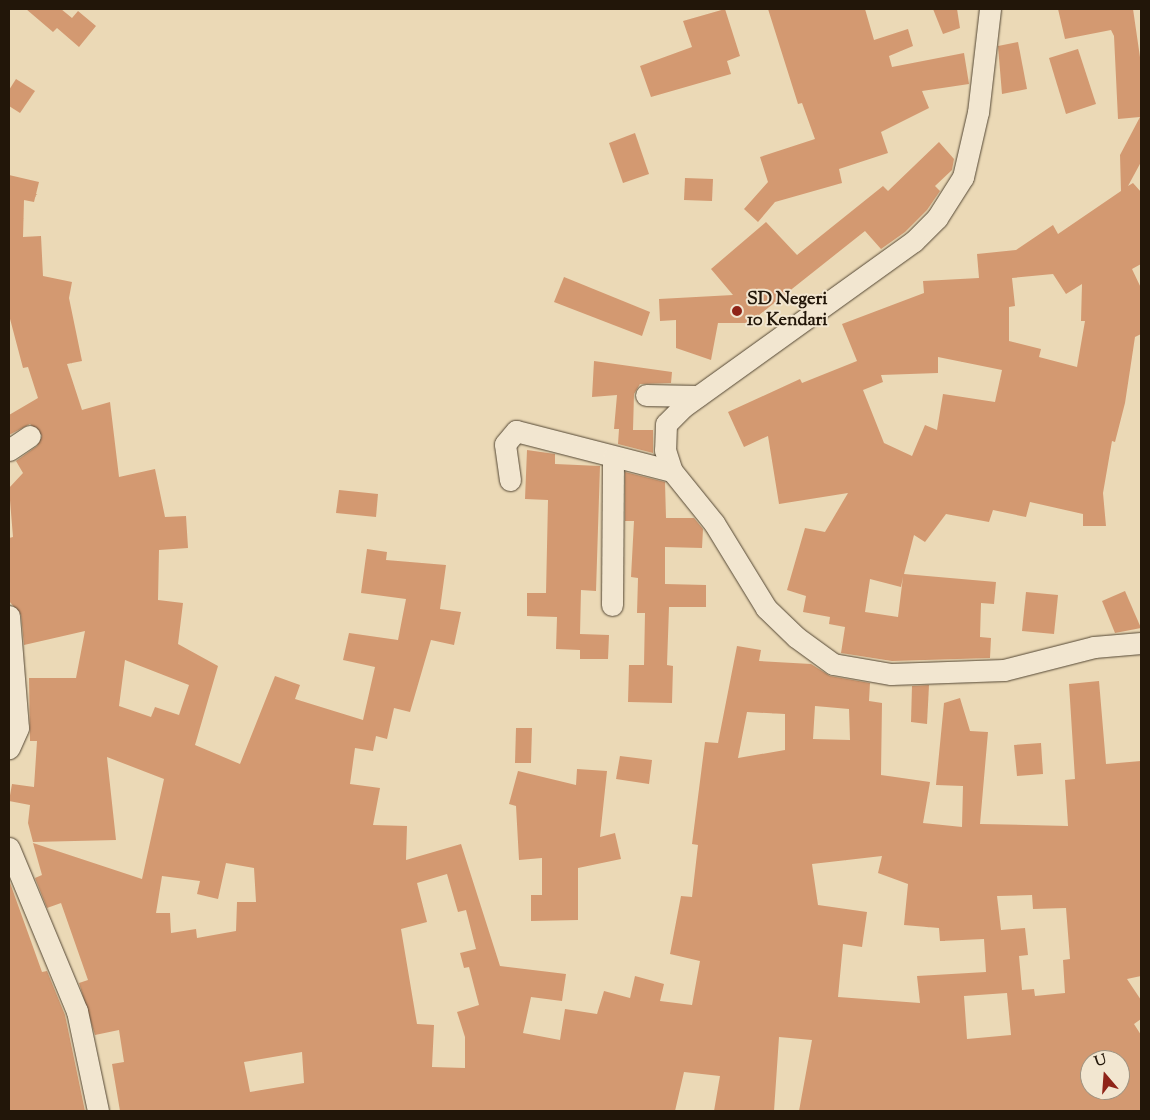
<!DOCTYPE html>
<html>
<head>
<meta charset="utf-8">
<style>
  body { margin:0 }
  #map { position:relative; width:1150px; height:1120px; overflow:hidden; background:#ebd9b6; font-family:"Sorts Mill Goudy",serif }
  div>[style] { position:absolute }
  .building>* { inset:0; background:#d39971 }
  .roads { filter:drop-shadow(0 0 1px #544734) drop-shadow(0 0 1px #544734) }
  .minor>* { height:21px; margin:-10.5px; padding:0 10.5px; transform-origin:10.5px; border-radius:10.5px; background:#f2e6d0 }
  .dots>* { width:14px; height:14px; translate:-50% -50%; box-sizing:border-box; border:2px solid #f2e6d0; border-radius:50% }
  span { translate:-50% -50%; white-space:nowrap; text-align:center; line-height:1.15; -webkit-text-stroke:4px #f2e6d0; paint-order:stroke }
  .poi-label { font-size:18px; color:#221609; font-weight:700 }
  .left { translate:0 -50%; text-align:left }
  .frame { position:absolute; inset:0; border:10px solid #221609; pointer-events:none }
  .north { position:absolute; left:1080px; top:1050px; width:50px; height:50px; box-sizing:border-box; background:#f2e6d0; border:1px solid #9f9380; border-radius:50%; rotate:342deg; font-size:14px; font-weight:700; line-height:20px; text-align:center; color:#221609 }
  .north::after { content:''; display:block; margin:auto; width:18px; height:22px; background:#8f2418; clip-path:polygon(50% 0,100% 100%,50% 72%,0 100%) }
</style>
</head>
<body>
<div id="map">
  <div class="building">
    <i style="clip-path:polygon(26px 9px,61px 9px,72px 18px,78px 11px,96px 26px,79px 47px,57px 28px,53px 32px)"></i>
    <i style="clip-path:polygon(725px 9px,740px 56px,727px 61px,731px 74px,651px 97px,640px 66px,692px 47px,683px 21px)"></i>
    <i style="clip-path:polygon(768px 9px,865px 9px,874px 40px,908px 29px,913px 46px,889px 56px,892px 67px,964px 53px,969px 84px,922px 91px,929px 108px,881px 132px,888px 153px,839px 169px,842px 183px,775px 202px,758px 222px,744px 209px,768px 182px,760px 157px,815px 139px,802px 103px,798px 104px)"></i>
    <i style="clip-path:polygon(933px 9px,957px 9px,960px 28px,943px 34px)"></i>
    <i style="clip-path:polygon(evenodd,1058px 9px,1133px 9px,1141px 64px,1141px 162px,1128px 186px,1133px 183px,1141px 192px,1141px 264px,1132px 269px,1141px 288px,1141px 334px,1135px 337px,1125px 403px,1115px 442px,1112px 441px,1103px 493px,1106px 526px,1083px 526px,1083px 514px,1030px 502px,1026px 517px,993px 510px,989px 522px,946px 514px,925px 542px,914px 535px,904px 574px,996px 582px,994px 604px,981px 603px,980px 637px,991px 638px,990px 658px,892px 661px,841px 653px,845px 627px,829px 624px,830px 617px,803px 612px,806px 596px,787px 590px,805px 528px,825px 532px,848px 493px,779px 504px,768px 436px,744px 447px,728px 412px,800px 379px,802px 383px,857px 361px,842px 324px,924px 293px,923px 281px,979px 278px,977px 254px,1016px 250px,1053px 225px,1058px 234px,1121px 191px,1120px 155px,1140px 117px,1118px 119px,1114px 36px,1111px 30px,1065px 39px,1058px 9px,1053px 274px,1066px 294px,1082px 284px,1081px 321px,1085px 321px,1077px 367px,1039px 357px,1041px 349px,1009px 341px,1009px 307px,1015px 306px,1012px 278px,1053px 274px,1058px 9px,938px 357px,1002px 370px,995px 402px,943px 394px,937px 430px,925px 425px,912px 456px,884px 443px,863px 390px,883px 382px,881px 375px,938px 373px,938px 357px,1058px 9px,903px 577px,898px 617px,865px 612px,870px 579px,901px 587px,903px 577px)"></i>
    <i style="clip-path:polygon(1018px 42px,1027px 89px,1002px 94px,998px 46px)"></i>
    <i style="clip-path:polygon(1078px 49px,1096px 104px,1066px 114px,1049px 58px)"></i>
    <i style="clip-path:polygon(16px 79px,35px 91px,20px 113px,9px 106px,9px 90px)"></i>
    <i style="clip-path:polygon(635px 133px,649px 174px,623px 183px,609px 143px)"></i>
    <i style="clip-path:polygon(939px 142px,954px 159px,952px 170px,935px 186px,940px 191px,927px 210px,905px 232px,881px 249px,865px 231px,749px 323px,718px 323px,711px 360px,676px 348px,676px 320px,660px 321px,659px 299px,733px 295px,711px 269px,766px 222px,797px 255px,883px 186px,888px 191px)"></i>
    <i style="clip-path:polygon(evenodd,9px 175px,39px 182px,34px 202px,24px 200px,23px 237px,41px 236px,43px 276px,72px 282px,69px 298px,82px 361px,67px 364px,82px 410px,110px 402px,119px 477px,155px 469px,165px 517px,186px 516px,188px 548px,159px 550px,158px 600px,183px 603px,178px 644px,218px 666px,195px 745px,240px 764px,275px 676px,300px 685px,295px 699px,363px 720px,375px 667px,343px 660px,349px 633px,398px 640px,406px 599px,361px 593px,367px 549px,387px 552px,386px 560px,446px 565px,440px 609px,461px 612px,454px 645px,431px 640px,410px 712px,394px 708px,387px 739px,376px 736px,373px 751px,355px 748px,350px 784px,380px 788px,373px 825px,407px 826px,406px 860px,461px 844px,500px 966px,566px 974px,562px 1001px,531px 997px,523px 1033px,560px 1040px,565px 1009px,597px 1014px,604px 991px,630px 998px,635px 976px,664px 984px,660px 1001px,692px 1005px,700px 961px,670px 954px,681px 896px,692px 897px,698px 845px,692px 844px,705px 742px,718px 743px,737px 646px,761px 650px,759px 661px,811px 664px,830px 676px,870px 683px,869px 701px,882px 703px,881px 775px,930px 782px,923px 823px,962px 827px,963px 786px,936px 785px,944px 703px,960px 698px,970px 731px,988px 732px,980px 824px,1068px 826px,1065px 780px,1075px 779px,1069px 684px,1099px 681px,1106px 764px,1141px 761px,1141px 976px,1127px 979px,1141px 1000px,1141px 1019px,1134px 1024px,1141px 1035px,1141px 1111px,799px 1111px,812px 1040px,779px 1037px,774px 1111px,714px 1111px,720px 1076px,684px 1072px,675px 1111px,120px 1111px,112px 1064px,124px 1062px,119px 1030px,95px 1035px,79px 983px,88px 980px,61px 903px,47px 908px,35px 878px,42px 875px,33px 843px,142px 879px,164px 779px,107px 757px,116px 840px,33px 842px,28px 823px,30px 805px,9px 801px,12px 784px,34px 787px,37px 741px,30px 741px,29px 678px,76px 678px,85px 631px,24px 645px,21px 615px,9px 601px,9px 538px,13px 537px,9px 488px,23px 473px,16px 461px,37px 446px,42px 436px,30px 424px,9px 435px,9px 415px,38px 398px,28px 367px,23px 368px,9px 315px,9px 175px,125px 660px,189px 685px,179px 715px,155px 707px,151px 717px,119px 706px,125px 660px,9px 175px,815px 706px,849px 709px,850px 740px,813px 739px,815px 706px,9px 175px,747px 712px,785px 714px,785px 750px,738px 758px,747px 712px,9px 175px,882px 856px,878px 873px,908px 884px,904px 925px,939px 928px,940px 941px,984px 939px,986px 972px,917px 976px,920px 1003px,838px 997px,843px 944px,862px 947px,867px 912px,818px 905px,812px 864px,882px 856px,9px 175px,226px 863px,254px 868px,256px 902px,237px 902px,236px 931px,197px 938px,196px 929px,171px 933px,170px 913px,156px 913px,162px 876px,200px 881px,197px 894px,218px 899px,226px 863px,9px 175px,447px 874px,458px 912px,466px 910px,476px 949px,460px 953px,464px 968px,469px 967px,479px 1005px,457px 1012px,465px 1037px,465px 1068px,432px 1067px,434px 1025px,417px 1024px,401px 929px,427px 922px,417px 883px,447px 874px,9px 175px,1032px 895px,1033px 909px,1066px 908px,1070px 959px,1063px 960px,1065px 993px,1035px 996px,1034px 989px,1022px 990px,1019px 956px,1028px 955px,1025px 928px,1001px 930px,997px 896px,1032px 895px,9px 175px,1007px 993px,1011px 1035px,967px 1039px,964px 996px,1007px 993px,9px 175px,302px 1052px,304px 1083px,250px 1092px,244px 1062px,302px 1052px,9px 175px,1090px 1060px,1120px 1060px,1120px 1090px,1090px 1090px,1090px 1060px)"></i>
    <i style="clip-path:polygon(685px 178px,713px 179px,712px 201px,684px 200px)"></i>
    <i style="clip-path:polygon(564px 277px,650px 312px,642px 336px,554px 302px)"></i>
    <i style="clip-path:polygon(594px 361px,672px 372px,671px 383px,640px 384px,634px 394px,633px 430px,653px 430px,653px 453px,618px 444px,619px 429px,625px 429px,614px 429px,617px 395px,592px 397px)"></i>
    <i style="clip-path:polygon(527px 450px,555px 454px,555px 464px,600px 466px,596px 591px,581px 590px,580px 634px,609px 635px,608px 659px,580px 659px,580px 650px,556px 649px,557px 617px,527px 616px,527px 593px,546px 593px,548px 500px,525px 499px)"></i>
    <i style="clip-path:polygon(625px 472px,665px 482px,666px 518px,694px 518px,703px 529px,702px 548px,665px 547px,665px 584px,706px 585px,706px 607px,669px 607px,667px 665px,673px 666px,672px 703px,628px 702px,629px 665px,644px 665px,645px 613px,637px 613px,638px 578px,631px 577px,634px 521px,625px 521px)"></i>
    <i style="clip-path:polygon(339px 490px,378px 494px,376px 517px,336px 513px)"></i>
    <i style="clip-path:polygon(1125px 591px,1141px 628px,1115px 633px,1102px 601px)"></i>
    <i style="clip-path:polygon(1026px 592px,1058px 595px,1054px 634px,1022px 631px)"></i>
    <i style="clip-path:polygon(929px 685px,927px 724px,911px 722px,912px 686px)"></i>
    <i style="clip-path:polygon(516px 728px,532px 728px,531px 763px,515px 763px)"></i>
    <i style="clip-path:polygon(1041px 743px,1043px 774px,1017px 776px,1014px 745px)"></i>
    <i style="clip-path:polygon(620px 756px,652px 760px,649px 784px,616px 779px)"></i>
    <i style="clip-path:polygon(577px 769px,607px 771px,600px 837px,615px 833px,621px 859px,578px 868px,578px 920px,531px 921px,531px 895px,542px 895px,542px 858px,519px 860px,516px 806px,509px 804px,518px 771px,576px 785px)"></i>
    <i style="clip-path:polygon(9px 880px,42px 972px,47px 971px,65px 1015px,85px 1111px,9px 1111px)"></i>
  </div>
  <div class="roads">
    <div class="minor">
      <i style="left:990px;top:9px;width:104px;rotate:96.6deg"></i>
      <i style="left:978px;top:112px;width:67px;rotate:103deg"></i>
      <i style="left:963px;top:177px;width:49px;rotate:122.4deg"></i>
      <i style="left:937px;top:218px;width:33px;rotate:135deg"></i>
      <i style="left:914px;top:241px;width:284px;rotate:144.3deg"></i>
      <i style="left:683px;top:407px;width:24px;rotate:135deg"></i>
      <i style="left:666px;top:424px;width:26px;rotate:92deg"></i>
      <i style="left:665px;top:450px;width:22px;rotate:72deg"></i>
      <i style="left:672px;top:471px;width:67px;rotate:51.1deg"></i>
      <i style="left:714px;top:523px;width:100px;rotate:58.5deg"></i>
      <i style="left:766px;top:608px;width:42px;rotate:44deg"></i>
      <i style="left:796px;top:637px;width:46px;rotate:36.1deg"></i>
      <i style="left:833px;top:664px;width:59px;rotate:9.8deg"></i>
      <i style="left:891px;top:674px;width:113px;rotate:-2deg"></i>
      <i style="left:1004px;top:670px;width:93px;rotate:-14.3deg"></i>
      <i style="left:1094px;top:647px;width:47px;rotate:-4.9deg"></i>
      <i style="left:646px;top:395px;width:52px;rotate:1.1deg"></i>
      <i style="left:9px;top:450px;width:25px;rotate:-34deg"></i>
      <i style="left:510px;top:480px;width:36px;rotate:-98deg"></i>
      <i style="left:505px;top:444px;width:17px;rotate:-50deg"></i>
      <i style="left:516px;top:431px;width:161px;rotate:14.4deg"></i>
      <i style="left:612px;top:605px;width:147px;rotate:-89.6deg"></i>
      <i style="left:9px;top:616px;width:112px;rotate:85.4deg"></i>
      <i style="left:18px;top:728px;width:22px;rotate:114deg"></i>
      <i style="left:9px;top:848px;width:177px;rotate:67.4deg"></i>
      <i style="left:77px;top:1011px;width:102px;rotate:78.1deg"></i>
    </div>
  </div>
  <div class="dots">
    <i style="left:737px;top:311px;background:#8f2418"></i>
  </div>
  <div class="poi-label">
    <span class="left" style="left:747px;top:311px">SD Negeri<br>10 Kendari</span>
  </div>
  <div class="frame"></div>
  <div class="north">U</div>
</div>
</body>
</html>
